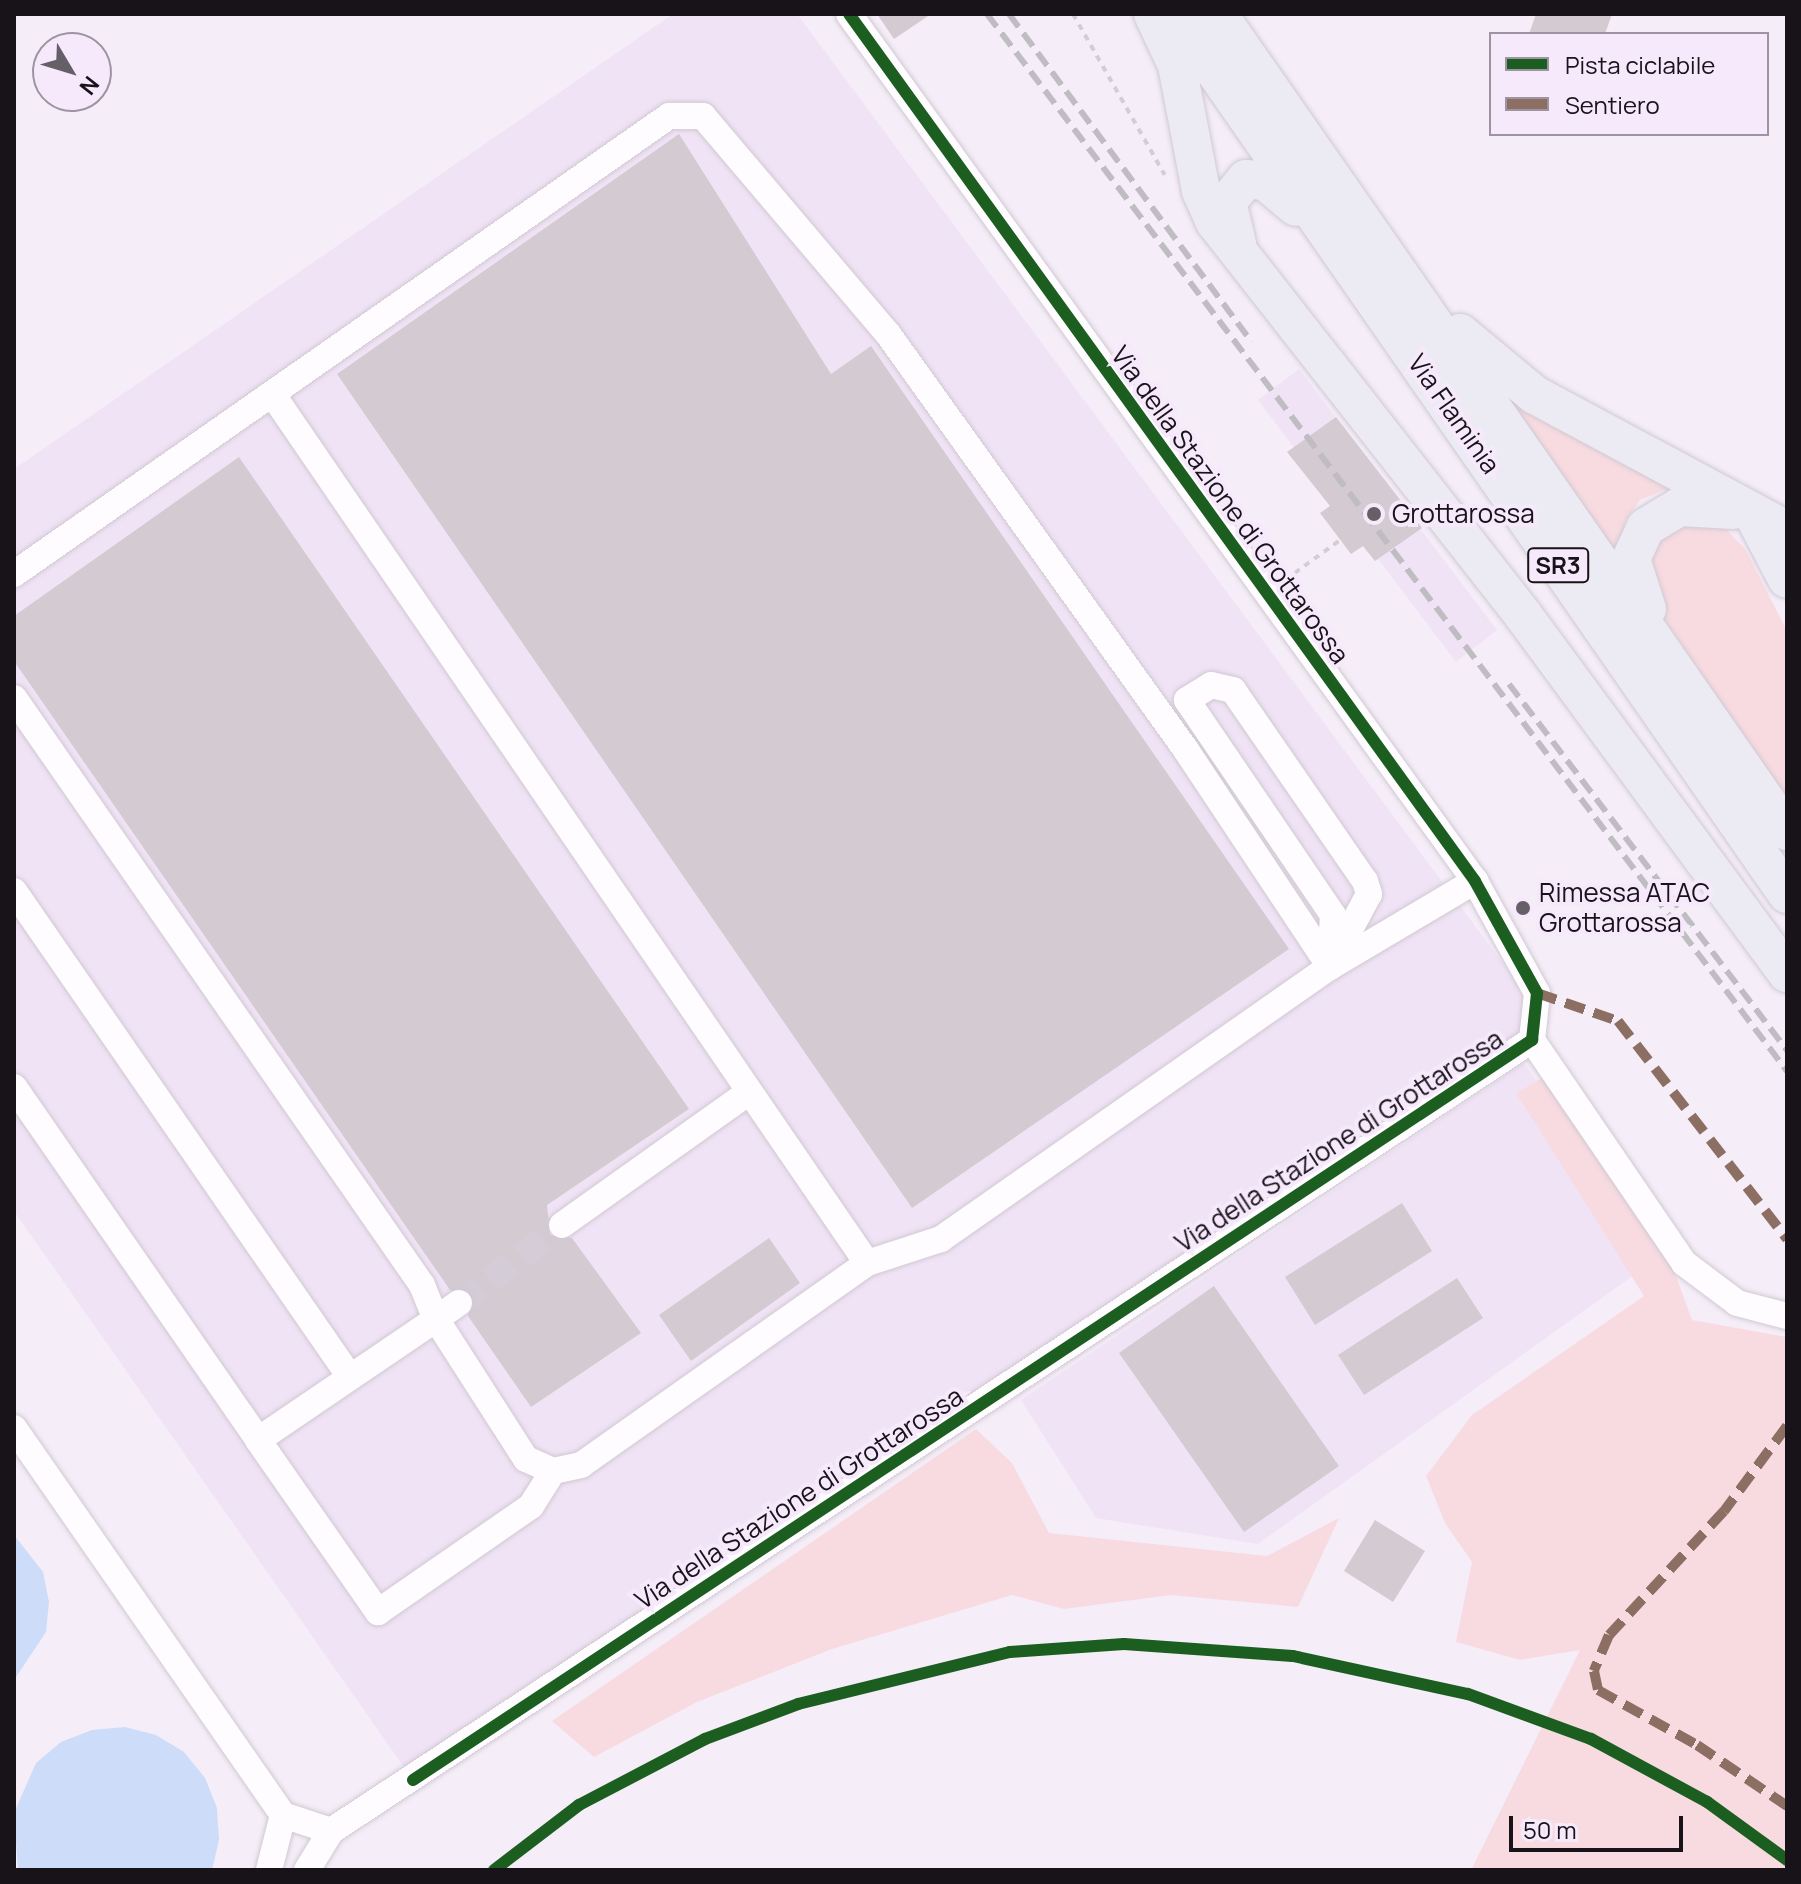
<!DOCTYPE html>
<html>
<head>
<meta charset="utf-8">
<style>
  body { margin:0 }
  #map { position:relative; width:1801px; height:1884px; overflow:hidden; background:#f5edf8; font-family:Manrope,sans-serif }
  div>[style] { position:absolute }
  .built>* { inset:0; background:#f1e3f6 }
  .green>* { inset:0; background:#f8dbe1 }
  .water>* { inset:0; background:#cddcf9 }
  .building>* { inset:0; background:#d3cad2 }
  .minor-tunnel>* { height:26px; margin-top:-13px; transform-origin:0; background:repeating-linear-gradient(90deg,#d4ccd7 0 26px,transparent 0 39px) }
  .path>* { height:4px; margin-top:-2px; transform-origin:0; background:repeating-linear-gradient(90deg,#d1cfd2 0 6px,transparent 0 12px) }
  .roads { filter:drop-shadow(0 0 2px #d0c9d2) drop-shadow(0 0 2px #d0c9d2) }
  .minor>* { height:26px; margin:-13px; padding:0 13px; transform-origin:13px; border-radius:13px; background:#fefcfe }
  .highway>* { height:38px; margin:-19px; padding:0 19px; transform-origin:19px; border-radius:19px; background:#eceaf3 }
  .rail>* { height:6px; margin-top:-3px; transform-origin:0; background:repeating-linear-gradient(90deg,#bfbdc1 0 16px,transparent 0 24px) }
  .quiet>* { height:10px; margin-top:-5px; transform-origin:0; background:repeating-linear-gradient(90deg,#8d6e63 0 20px,transparent 0 30px) }
  .cycleway>* { height:12px; margin:-6px; padding:0 6px; transform-origin:6px; border-radius:6px; background:#1b5e20 }
  .dots>* { width:22px; height:22px; translate:-50% -50%; box-sizing:border-box; border:4px solid #f7e9fc; border-radius:50% }
  span { translate:-50% -50%; white-space:nowrap; text-align:center; line-height:1.15; -webkit-text-stroke:8px #f7e9fc; paint-order:stroke }
  .shield-label span { padding:2px 6px; background:#f7e9fc; border:2px solid; border-radius:6px; -webkit-text-stroke-width:0 }
  .shield-label { font-size:24px; color:#181319; font-weight:700 }
  .street-label { font-size:26px; color:#181319 }
  .poi-label { font-size:26px; color:#181319 }
  .left { translate:0 -50%; text-align:left }
  .frame { position:absolute; inset:0; border:16px solid #181319; pointer-events:none }
  .legend { position:absolute; left:1489px; top:32px; width:280px; height:104px; box-sizing:border-box; background:#f7e9fc; border:2px solid #9e93a1; margin:0; padding:10px 14px; list-style:none; font-size:24px; color:#181319 }
  .legend li { display:flex; align-items:center; gap:16px; height:40px }
  .legend b { width:40px; border:2px solid #9e93a1 }
  .north { position:absolute; left:32px; top:32px; width:80px; height:80px; box-sizing:border-box; background:#f7e9fc; border:2px solid #9e93a1; border-radius:50%; rotate:128deg; font-size:22px; font-weight:700; line-height:32px; text-align:center; color:#181319 }
  .north::after { content:''; display:block; margin:auto; width:28px; height:36px; background:#655f67; clip-path:polygon(50% 0,100% 100%,50% 72%,0 100%) }
  .scale { position:absolute; left:1509px; top:1816px; width:174px; height:36px; box-sizing:border-box; border:4px solid #181319; border-top:0; padding-left:10px; font-size:24px; line-height:28px; white-space:nowrap; color:#181319; -webkit-text-stroke:6px #f7e9fc; paint-order:stroke }
</style>
</head>
<body>
<div id="map">
  <div class="built">
    <i style="clip-path:polygon(673px 14px,797px 14px,1545px 1020px,413px 1780px,14px 1211px,14px 469px)"></i>
    <i style="clip-path:polygon(1299px 369px,1497px 630px,1456px 662px,1258px 400px)"></i>
    <i style="clip-path:polygon(1524px 1063px,1659px 1257px,1258px 1544px,1096px 1518px,1021px 1400px)"></i>
  </div>
  <div class="green">
    <i style="clip-path:polygon(1508px 400px,1674px 486px,1640px 500px,1626px 520px,1616px 557px)"></i>
    <i style="clip-path:polygon(1664px 524px,1723px 526px,1745px 549px,1787px 631px,1787px 803px,1661px 614px,1643px 557px)"></i>
    <i style="clip-path:polygon(1544px 1077px,1673px 1268px,1692px 1320px,1787px 1337px,1787px 1870px,1471px 1870px,1580px 1650px,1520px 1660px,1456px 1642px,1472px 1562px,1445px 1523px,1426px 1476px,1472px 1415px,1644px 1296px,1516px 1093px)"></i>
    <i style="clip-path:polygon(976px 1429px,1012px 1463px,1049px 1533px,1267px 1556px,1339px 1518px,1298px 1607px,1171px 1595px,1064px 1609px,1012px 1595px,832px 1649px,697px 1702px,594px 1757px,552px 1721px)"></i>
  </div>
  <div class="water">
    <i style="clip-path:polygon(14px 1535px,43px 1572px,49px 1602px,46px 1632px,14px 1680px)"></i>
    <i style="clip-path:polygon(125px 1727px,156px 1735px,184px 1752px,205px 1778px,217px 1808px,219px 1840px,212px 1870px,18px 1870px,14px 1813px,36px 1763px,61px 1742px,92px 1730px)"></i>
  </div>
  <div class="building">
    <i style="clip-path:polygon(877px 14px,931px 14px,894px 39px)"></i>
    <i style="clip-path:polygon(1536px 14px,1612px 14px,1605px 34px,1529px 34px)"></i>
    <i style="clip-path:polygon(679px 134px,831px 374px,871px 346px,1289px 949px,912px 1208px,337px 374px)"></i>
    <i style="clip-path:polygon(1336px 417px,1422px 528px,1375px 561px,1363px 546px,1351px 554px,1320px 513px,1330px 506px,1287px 452px)"></i>
    <i style="clip-path:polygon(239px 457px,689px 1109px,547px 1205px,550px 1235px,572px 1238px,641px 1333px,531px 1407px,468px 1316px,472px 1295px,450px 1290px,14px 661px,14px 616px)"></i>
    <i style="clip-path:polygon(1402px 1203px,1432px 1251px,1315px 1325px,1285px 1277px)"></i>
    <i style="clip-path:polygon(769px 1238px,800px 1283px,691px 1361px,659px 1315px)"></i>
    <i style="clip-path:polygon(1457px 1278px,1483px 1318px,1364px 1395px,1338px 1355px)"></i>
    <i style="clip-path:polygon(1214px 1286px,1339px 1466px,1244px 1532px,1119px 1353px)"></i>
    <i style="clip-path:polygon(1375px 1520px,1425px 1551px,1393px 1602px,1344px 1571px)"></i>
  </div>
  <div class="minor-tunnel">
    <i style="left:459px;top:1303px;width:129px;rotate:-37.1deg"></i>
  </div>
  <div class="path">
    <i style="left:1073px;top:14px;width:185px;rotate:60.3deg"></i>
    <i style="left:1285px;top:580px;width:68px;rotate:-36deg"></i>
  </div>
  <div class="roads">
    <div class="minor">
      <i style="left:14px;top:574px;width:799px;rotate:-34.96deg"></i>
      <i style="left:669px;top:116px;width:34px"></i>
      <i style="left:703px;top:116px;width:286px;rotate:49.7deg"></i>
      <i style="left:888px;top:334px;width:512px;rotate:54.38deg"></i>
      <i style="left:1186px;top:750px;width:260px;rotate:56.4deg"></i>
      <i style="left:1211px;top:685px;width:23px;rotate:13deg"></i>
      <i style="left:1233px;top:690px;width:232px;rotate:55.4deg"></i>
      <i style="left:1365px;top:881px;width:14px;rotate:73deg"></i>
      <i style="left:1369px;top:894px;width:83px;rotate:118.1deg"></i>
      <i style="left:1330px;top:967px;width:52px;rotate:-86.7deg"></i>
      <i style="left:1333px;top:915px;width:260px;rotate:-124.2deg"></i>
      <i style="left:1187px;top:700px;width:28px;rotate:-32deg"></i>
      <i style="left:14px;top:698px;width:715px;rotate:55.2deg"></i>
      <i style="left:422px;top:1285px;width:37px;rotate:68deg"></i>
      <i style="left:436px;top:1319px;width:28px;rotate:-35deg"></i>
      <i style="left:14px;top:891px;width:591px;rotate:55.34deg"></i>
      <i style="left:1532px;top:1040px;width:270px;rotate:55.7deg"></i>
      <i style="left:1684px;top:1263px;width:66px;rotate:37deg"></i>
      <i style="left:1737px;top:1303px;width:52px;rotate:14.6deg"></i>
      <i style="left:14px;top:1087px;width:429px;rotate:55.3deg"></i>
      <i style="left:258px;top:1440px;width:215px;rotate:-34.2deg"></i>
      <i style="left:436px;top:1319px;width:166px;rotate:57.3deg"></i>
      <i style="left:526px;top:1459px;width:30px;rotate:24deg"></i>
      <i style="left:553px;top:1471px;width:29px;rotate:-12deg"></i>
      <i style="left:581px;top:1465px;width:350px;rotate:-35.2deg"></i>
      <i style="left:867px;top:1263px;width:1052px;rotate:-124.39deg"></i>
      <i style="left:562px;top:1225px;width:229px;rotate:-35.4deg"></i>
      <i style="left:867px;top:1263px;width:78px;rotate:-18deg"></i>
      <i style="left:941px;top:1239px;width:475px;rotate:-35deg"></i>
      <i style="left:1330px;top:967px;width:169px;rotate:-30.7deg"></i>
      <i style="left:14px;top:1428px;width:471px;rotate:55.2deg"></i>
      <i style="left:283px;top:1815px;width:51px;rotate:18.4deg"></i>
      <i style="left:331px;top:1831px;width:1438px;rotate:-33.37deg"></i>
      <i style="left:1532px;top:1040px;width:47px;rotate:-83.9deg"></i>
      <i style="left:1537px;top:993px;width:128px;rotate:-119deg"></i>
      <i style="left:1475px;top:881px;width:1069px;rotate:-125.83deg"></i>
      <i style="left:258px;top:1440px;width:210px;rotate:55.1deg"></i>
      <i style="left:378px;top:1612px;width:186px;rotate:-34.7deg"></i>
      <i style="left:531px;top:1506px;width:41px;rotate:-57.8deg"></i>
      <i style="left:269px;top:1870px;width:57px;rotate:-75.7deg"></i>
      <i style="left:307px;top:1870px;width:46px;rotate:-58.4deg"></i>
    </div>
    <div class="highway">
      <i style="left:1153px;top:14px;width:56px;rotate:64.8deg"></i>
      <i style="left:1177px;top:65px;width:128px;rotate:79.2deg"></i>
      <i style="left:1201px;top:191px;width:34px;rotate:66deg"></i>
      <i style="left:1215px;top:222px;width:499px;rotate:51.9deg"></i>
      <i style="left:1523px;top:615px;width:445px;rotate:53.6deg"></i>
      <i style="left:1175px;top:14px;width:1072px;rotate:55.18deg"></i>
      <i style="left:1218px;top:14px;width:996px;rotate:55.14deg"></i>
      <i style="left:1237px;top:243px;width:42px;rotate:-103.7deg"></i>
      <i style="left:1227px;top:202px;width:30px;rotate:-50deg"></i>
      <i style="left:1246px;top:179px;width:19px;rotate:6deg"></i>
      <i style="left:1265px;top:181px;width:40px;rotate:40deg"></i>
      <i style="left:1460px;top:333px;width:97px;rotate:39.6deg"></i>
      <i style="left:1535px;top:395px;width:286px;rotate:28.2deg"></i>
      <i style="left:1753px;top:514px;width:73px;rotate:62.4deg"></i>
      <i style="left:1647px;top:609px;width:52px;rotate:-107.7deg"></i>
      <i style="left:1631px;top:559px;width:35px;rotate:-65deg"></i>
      <i style="left:1646px;top:527px;width:39px;rotate:-31deg"></i>
      <i style="left:1679px;top:507px;width:54px;rotate:3.2deg"></i>
    </div>
  </div>
  <div class="rail">
    <i style="left:987px;top:14px;width:1326px;rotate:52.88deg"></i>
    <i style="left:1009px;top:14px;width:408px;rotate:53.5deg"></i>
    <i style="left:1509px;top:684px;width:460px;rotate:52.8deg"></i>
  </div>
  <div class="quiet">
    <i style="left:1537px;top:993px;width:86px;rotate:19.1deg"></i>
    <i style="left:1618px;top:1021px;width:276px;rotate:52.2deg"></i>
    <i style="left:1787px;top:1426px;width:106px;rotate:126.5deg"></i>
    <i style="left:1724px;top:1511px;width:169px;rotate:132.8deg"></i>
    <i style="left:1609px;top:1635px;width:39px;rotate:113deg"></i>
    <i style="left:1594px;top:1671px;width:19px;rotate:78deg"></i>
    <i style="left:1598px;top:1690px;width:113px;rotate:29.1deg"></i>
    <i style="left:1697px;top:1745px;width:109px;rotate:34.1deg"></i>
  </div>
  <div class="cycleway">
    <i style="left:413px;top:1780px;width:1342px;rotate:-33.48deg"></i>
    <i style="left:1532px;top:1040px;width:47px;rotate:-83.9deg"></i>
    <i style="left:1537px;top:993px;width:128px;rotate:-119deg"></i>
    <i style="left:1475px;top:881px;width:1069px;rotate:-125.83deg"></i>
    <i style="left:494px;top:1870px;width:107px;rotate:-37.4deg"></i>
    <i style="left:579px;top:1805px;width:142px;rotate:-27.6deg"></i>
    <i style="left:705px;top:1739px;width:99px;rotate:-20.6deg"></i>
    <i style="left:798px;top:1704px;width:218px;rotate:-13.8deg"></i>
    <i style="left:1010px;top:1652px;width:114px;rotate:-4deg"></i>
    <i style="left:1124px;top:1644px;width:169px;rotate:4.1deg"></i>
    <i style="left:1293px;top:1656px;width:179px;rotate:12.3deg"></i>
    <i style="left:1468px;top:1694px;width:131px;rotate:20.1deg"></i>
    <i style="left:1591px;top:1739px;width:132px;rotate:28.5deg"></i>
    <i style="left:1707px;top:1802px;width:99px;rotate:35.9deg"></i>
  </div>
  <div class="dots">
    <i style="left:1374px;top:514px;background:#655f67"></i>
    <i style="left:1523px;top:908px;background:#655f67"></i>
  </div>
  <div class="shield-label">
    <span style="left:1558px;top:565px">SR3</span>
  </div>
  <div class="street-label">
    <span style="left:1454px;top:414px;rotate:55deg">Via Flaminia</span>
    <span style="left:1230px;top:505px;rotate:54deg">Via della Stazione di Grottarossa</span>
    <span style="left:1339px;top:1141px;rotate:-33deg">Via della Stazione di Grottarossa</span>
    <span style="left:799px;top:1498px;rotate:-33deg">Via della Stazione di Grottarossa</span>
  </div>
  <div class="poi-label">
    <span class="left" style="left:1392px;top:514px">Grottarossa</span>
    <span class="left" style="left:1539px;top:908px">Rimessa ATAC<br>Grottarossa</span>
  </div>
  <div class="frame"></div>
  <ul class="legend">
  <li><b style="height:10px;background:#1b5e20"></b>Pista ciclabile</li>
  <li><b style="height:10px;background:#8d6e63"></b>Sentiero</li>
  </ul>
  <div class="north">N</div>
  <div class="scale">50 m</div>
</div>
</body>
</html>
